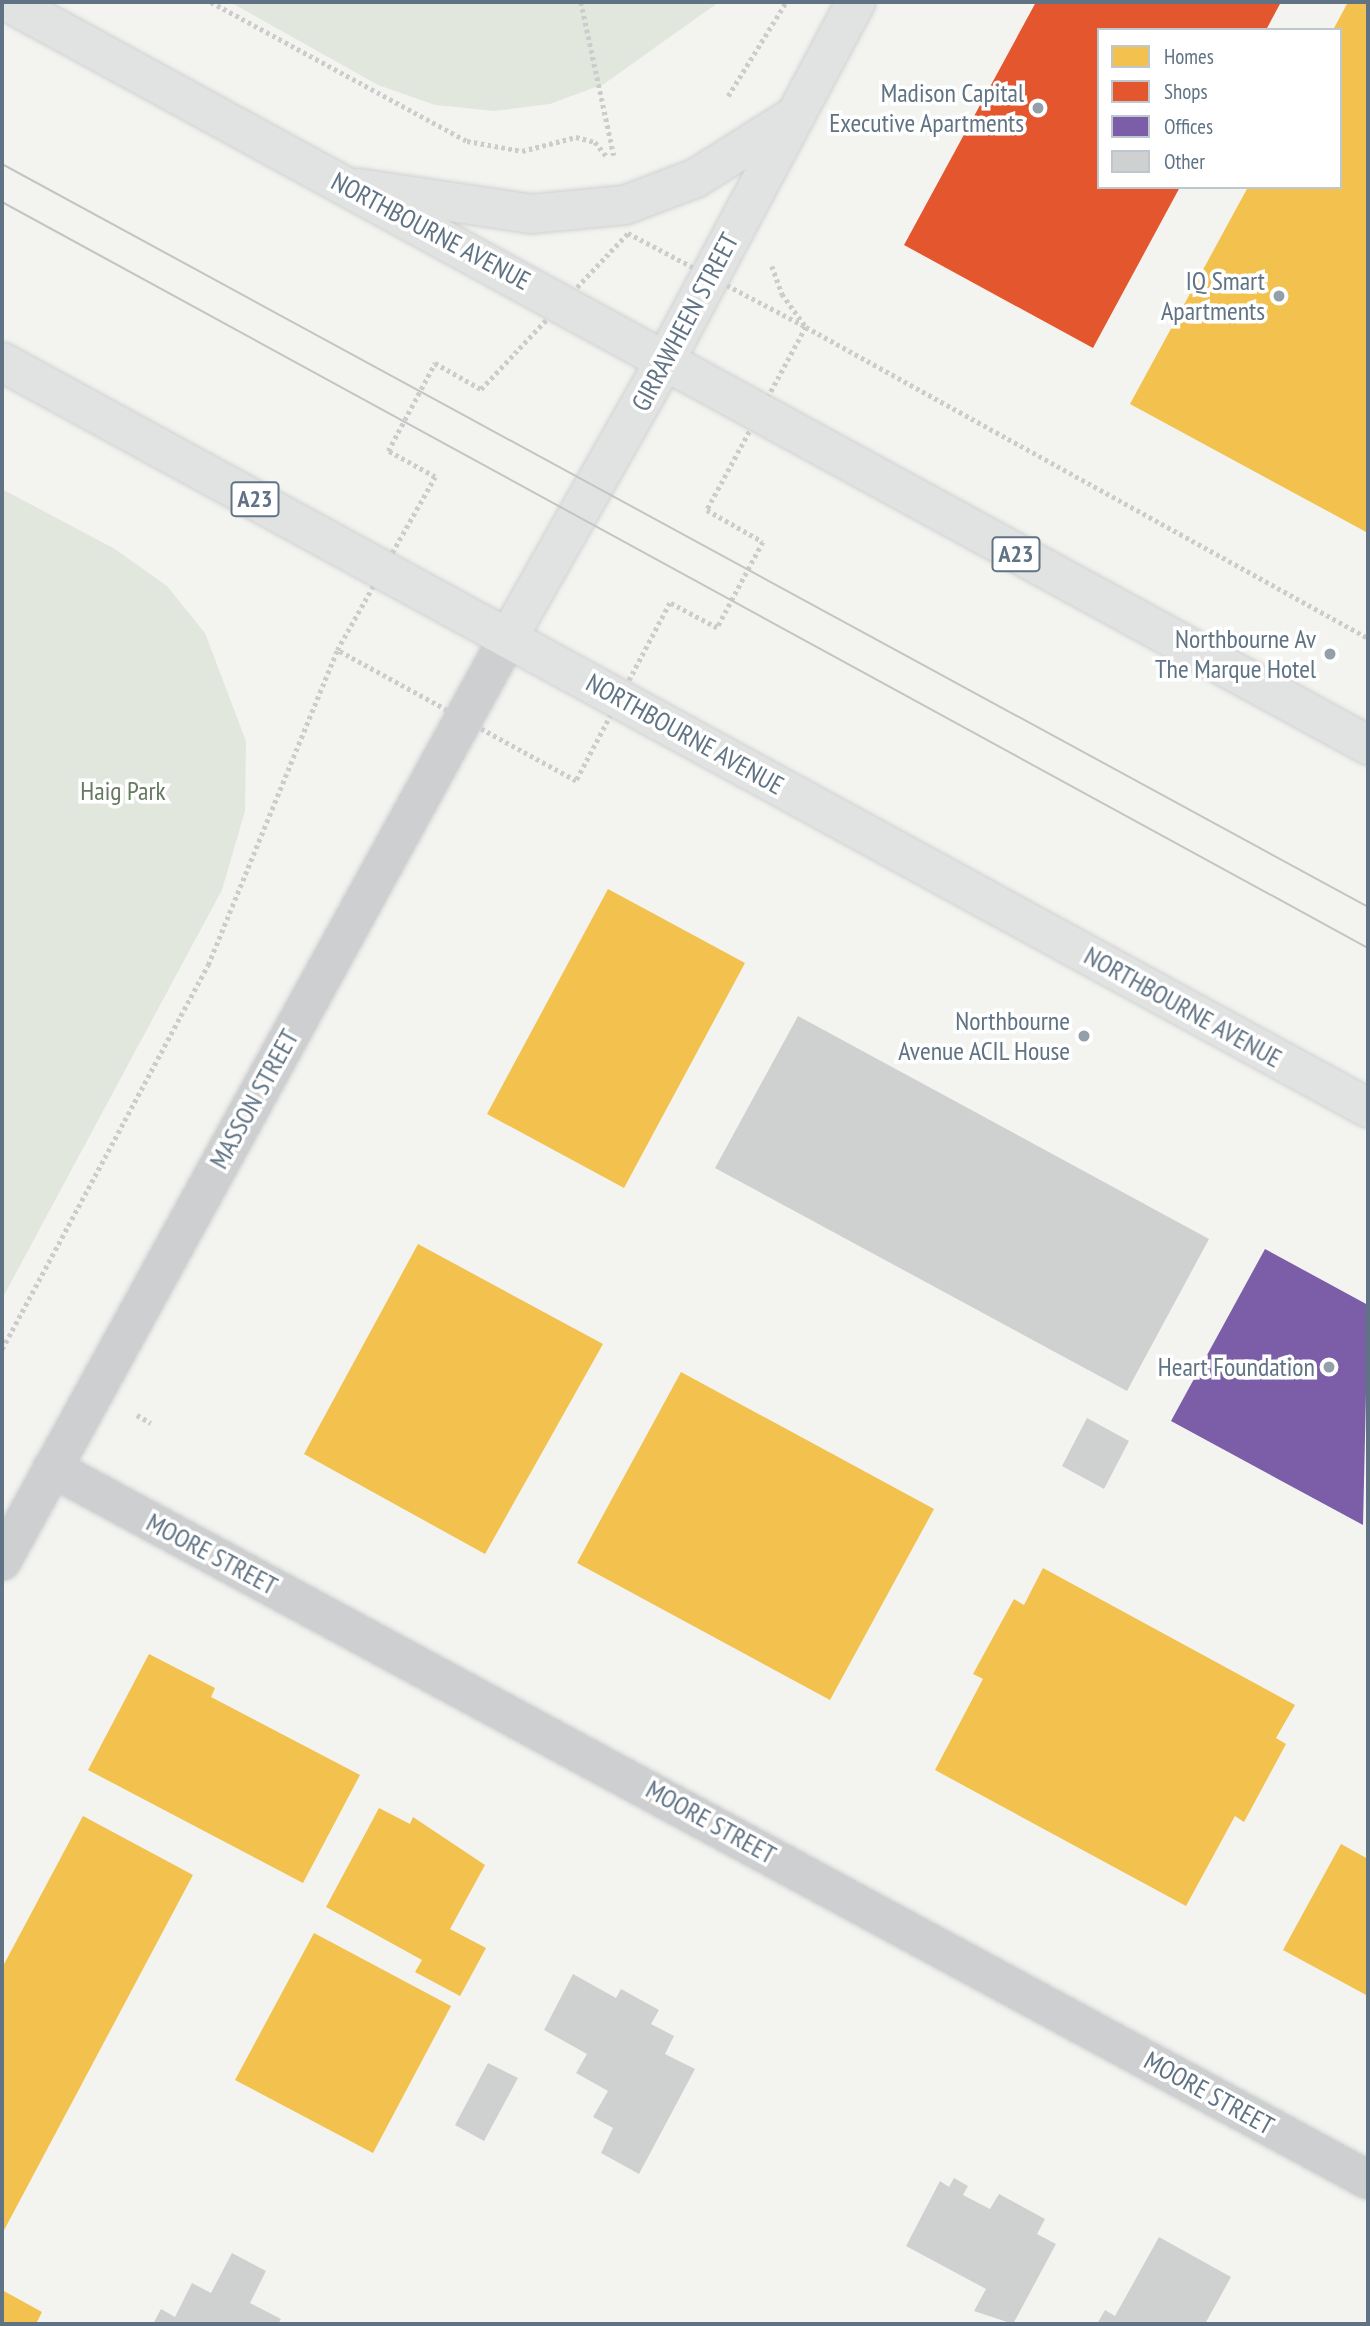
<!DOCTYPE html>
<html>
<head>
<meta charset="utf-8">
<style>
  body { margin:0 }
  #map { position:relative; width:1370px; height:2326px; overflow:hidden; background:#f3f4f0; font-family:"PT Sans Narrow",sans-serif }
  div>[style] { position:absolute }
  .green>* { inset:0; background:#e2e7de }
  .homes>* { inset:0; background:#f2c14e }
  .shops>* { inset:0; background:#e4572e }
  .offices>* { inset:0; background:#7b5ea7 }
  .building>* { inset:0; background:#cfd1d1 }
  .path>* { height:4.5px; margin-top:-2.25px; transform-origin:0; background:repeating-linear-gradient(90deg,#ccc 0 3.5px,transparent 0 7px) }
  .roads { filter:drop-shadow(0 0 2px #cfd1d1) drop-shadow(0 0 2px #cfd1d1) }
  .street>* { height:38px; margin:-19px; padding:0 19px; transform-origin:19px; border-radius:19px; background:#cecfd0 }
  .secondary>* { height:38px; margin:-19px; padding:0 19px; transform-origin:19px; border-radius:19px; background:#e1e2e2 }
  .highway>* { height:38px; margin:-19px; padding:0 19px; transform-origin:19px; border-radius:19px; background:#e1e2e2 }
  .tram>* { height:2px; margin:-1px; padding:0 1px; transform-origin:1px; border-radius:1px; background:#c3c4c5 }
  .dots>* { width:19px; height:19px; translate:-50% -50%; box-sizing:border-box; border:4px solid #fff; border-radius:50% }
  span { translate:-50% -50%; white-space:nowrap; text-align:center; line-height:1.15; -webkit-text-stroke:7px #fff; paint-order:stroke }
  .shield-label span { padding:2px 5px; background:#fff; border:2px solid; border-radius:5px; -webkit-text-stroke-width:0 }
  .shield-label { font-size:24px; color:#607384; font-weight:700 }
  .poi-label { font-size:26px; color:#607384 }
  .right { translate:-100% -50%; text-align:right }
  .street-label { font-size:26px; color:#607384 }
  .park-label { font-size:26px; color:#657a60 }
  .frame { position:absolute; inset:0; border:4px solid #607384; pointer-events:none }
  .legend { position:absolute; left:1097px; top:28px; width:245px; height:161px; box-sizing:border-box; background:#fff; border:2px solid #bfc7ce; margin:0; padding:9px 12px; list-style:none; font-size:21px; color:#607384 }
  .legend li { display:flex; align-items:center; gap:14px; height:35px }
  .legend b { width:35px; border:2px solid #bfc7ce }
</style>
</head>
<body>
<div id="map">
  <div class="green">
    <i style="clip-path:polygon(230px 2px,719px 2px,604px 84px,550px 104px,494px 111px,435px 105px,378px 85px)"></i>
    <i style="clip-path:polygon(2px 489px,115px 549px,167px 586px,205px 633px,246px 741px,245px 811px,222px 890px,2px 1299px)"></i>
  </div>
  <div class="homes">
    <i style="clip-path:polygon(1348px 2px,1368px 2px,1368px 533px,1130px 404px,1248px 187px,1340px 187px,1340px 30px,1333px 30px)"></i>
    <i style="clip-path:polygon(608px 889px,745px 963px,624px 1188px,487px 1114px)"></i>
    <i style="clip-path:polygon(418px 1244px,603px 1344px,485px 1554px,304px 1454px)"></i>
    <i style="clip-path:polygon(681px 1372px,934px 1509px,830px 1700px,577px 1563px)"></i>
    <i style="clip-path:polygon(1043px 1568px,1295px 1705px,1276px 1738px,1286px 1744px,1244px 1822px,1235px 1816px,1186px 1906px,935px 1770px,983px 1679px,973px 1674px,1014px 1599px,1024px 1605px)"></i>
    <i style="clip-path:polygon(149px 1654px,215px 1688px,211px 1697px,360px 1775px,303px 1883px,88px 1770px)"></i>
    <i style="clip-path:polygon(379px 1808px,410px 1824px,413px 1817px,485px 1865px,450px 1929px,486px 1948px,460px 1996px,415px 1972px,422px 1960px,326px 1907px)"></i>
    <i style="clip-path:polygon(83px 1816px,193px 1875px,2px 2234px,2px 1968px)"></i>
    <i style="clip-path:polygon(1341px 1844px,1368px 1859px,1368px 1996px,1283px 1950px)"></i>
    <i style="clip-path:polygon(314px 1933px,451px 2006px,373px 2153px,235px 2080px)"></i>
    <i style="clip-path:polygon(2px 2290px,42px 2312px,36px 2324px,2px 2324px)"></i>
  </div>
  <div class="shops">
    <i style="clip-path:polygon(1036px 2px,1281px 2px,1266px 30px,1099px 30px,1099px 187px,1180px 187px,1093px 348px,904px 245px)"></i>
  </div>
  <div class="offices">
    <i style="clip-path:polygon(1265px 1249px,1368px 1305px,1363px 1525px,1171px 1421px)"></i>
  </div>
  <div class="building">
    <i style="clip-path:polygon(798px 1016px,1209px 1239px,1127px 1391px,715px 1168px)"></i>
    <i style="clip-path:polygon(1087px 1418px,1129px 1441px,1104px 1489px,1062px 1466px)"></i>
    <i style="clip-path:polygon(573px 1974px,616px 1998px,621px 1989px,659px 2010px,651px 2024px,674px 2036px,665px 2054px,695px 2069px,639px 2174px,601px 2153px,613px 2128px,593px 2117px,608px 2091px,576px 2073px,587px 2054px,544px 2030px)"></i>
    <i style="clip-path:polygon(488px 2063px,518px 2078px,484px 2141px,455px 2125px)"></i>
    <i style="clip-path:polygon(954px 2178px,968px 2186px,963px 2195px,990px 2209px,999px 2194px,1045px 2219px,1037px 2234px,1056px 2244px,1013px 2324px,974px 2311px,986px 2289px,906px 2246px,940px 2181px,949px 2187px)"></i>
    <i style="clip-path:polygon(1159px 2237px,1231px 2277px,1205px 2324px,1097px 2324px,1105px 2310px,1115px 2316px)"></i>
    <i style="clip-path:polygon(232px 2253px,266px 2271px,250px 2303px,281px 2319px,278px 2324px,153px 2324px,161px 2309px,175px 2317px,192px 2283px,211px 2293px)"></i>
  </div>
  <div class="path">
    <i style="left:211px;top:2px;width:291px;rotate:28.5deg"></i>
    <i style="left:467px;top:141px;width:56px;rotate:10.3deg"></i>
    <i style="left:522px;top:151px;width:56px;rotate:-14.5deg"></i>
    <i style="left:576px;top:137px;width:20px;rotate:15deg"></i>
    <i style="left:595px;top:142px;width:19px;rotate:51deg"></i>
    <i style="left:581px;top:2px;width:157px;rotate:77.9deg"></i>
    <i style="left:728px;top:96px;width:110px;rotate:-58.3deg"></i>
    <i style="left:628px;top:233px;width:201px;rotate:27.8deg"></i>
    <i style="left:806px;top:327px;width:208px;rotate:118.4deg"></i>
    <i style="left:707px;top:510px;width:64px;rotate:29.7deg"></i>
    <i style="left:763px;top:542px;width:98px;rotate:118.1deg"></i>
    <i style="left:717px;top:628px;width:53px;rotate:-152deg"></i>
    <i style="left:670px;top:603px;width:201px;rotate:117.8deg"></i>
    <i style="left:576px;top:781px;width:273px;rotate:-151.3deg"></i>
    <i style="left:337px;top:650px;width:199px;rotate:-60.5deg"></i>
    <i style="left:435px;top:477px;width:54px;rotate:-151deg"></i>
    <i style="left:388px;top:451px;width:100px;rotate:-61.9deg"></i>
    <i style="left:435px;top:363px;width:53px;rotate:29.5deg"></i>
    <i style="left:481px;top:389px;width:214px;rotate:-46.7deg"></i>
    <i style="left:772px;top:266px;width:30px;rotate:70deg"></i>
    <i style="left:782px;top:294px;width:41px;rotate:54deg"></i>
    <i style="left:806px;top:327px;width:642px;rotate:28.96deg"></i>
    <i style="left:2px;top:1349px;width:436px;rotate:-61.8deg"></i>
    <i style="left:208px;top:965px;width:340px;rotate:-67.7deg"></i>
    <i style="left:137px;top:1415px;width:16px;rotate:30deg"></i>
  </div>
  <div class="roads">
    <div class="street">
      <i style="left:52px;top:1468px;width:1496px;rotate:28.41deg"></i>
      <i style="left:2px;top:1561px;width:1053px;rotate:-61.27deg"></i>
    </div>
    <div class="secondary">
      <i style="left:358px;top:188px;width:175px;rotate:8.5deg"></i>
      <i style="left:531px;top:214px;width:94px;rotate:-5.5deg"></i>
      <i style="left:625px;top:205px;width:76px;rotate:-20.8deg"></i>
      <i style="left:696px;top:178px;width:118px;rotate:-32.2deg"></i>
      <i style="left:665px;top:361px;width:407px;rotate:-62deg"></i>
    </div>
    <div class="highway">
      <i style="left:8px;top:2px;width:1550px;rotate:28.65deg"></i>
      <i style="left:2px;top:362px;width:1556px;rotate:28.64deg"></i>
      <i style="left:508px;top:638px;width:318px;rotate:-60.5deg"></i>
    </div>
  </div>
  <div class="tram">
    <i style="left:2px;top:164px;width:1555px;rotate:28.54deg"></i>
    <i style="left:2px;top:202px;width:1556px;rotate:28.64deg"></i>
  </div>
  <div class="dots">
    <i style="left:1038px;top:108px;background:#93a0aa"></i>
    <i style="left:1279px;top:296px;background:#93a0aa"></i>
    <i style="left:1330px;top:654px;background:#93a0aa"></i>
    <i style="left:1084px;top:1036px;background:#93a0aa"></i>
    <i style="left:1329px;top:1367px;background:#93a0aa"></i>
  </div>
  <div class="shield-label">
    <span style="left:255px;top:499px">A23</span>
    <span style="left:1016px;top:554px">A23</span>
  </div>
  <div class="poi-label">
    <span class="right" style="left:1024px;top:108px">Madison Capital<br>Executive Apartments</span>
    <span class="right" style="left:1265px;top:296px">IQ Smart<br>Apartments</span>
    <span class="right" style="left:1316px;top:654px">Northbourne Av<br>The Marque Hotel</span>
    <span class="right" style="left:1070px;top:1036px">Northbourne<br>Avenue ACIL House</span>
    <span class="right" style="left:1315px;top:1367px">Heart Foundation</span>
  </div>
  <div class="street-label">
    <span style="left:431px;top:231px;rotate:28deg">NORTHBOURNE AVENUE</span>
    <span style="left:685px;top:322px;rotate:-62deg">GIRRAWHEEN STREET</span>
    <span style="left:685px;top:734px;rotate:29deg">NORTHBOURNE AVENUE</span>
    <span style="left:1183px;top:1007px;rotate:29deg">NORTHBOURNE AVENUE</span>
    <span style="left:254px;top:1099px;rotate:-61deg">MASSON STREET</span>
    <span style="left:212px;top:1554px;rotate:28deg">MOORE STREET</span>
    <span style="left:711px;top:1822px;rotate:29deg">MOORE STREET</span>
    <span style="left:1209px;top:2093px;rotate:29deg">MOORE STREET</span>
  </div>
  <div class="park-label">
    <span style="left:123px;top:791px">Haig Park</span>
  </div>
  <div class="frame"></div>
  <ul class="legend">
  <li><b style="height:19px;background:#f2c14e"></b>Homes</li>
  <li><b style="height:19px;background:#e4572e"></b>Shops</li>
  <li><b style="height:19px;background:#7b5ea7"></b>Offices</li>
  <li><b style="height:19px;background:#cfd1d1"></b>Other</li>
  </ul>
</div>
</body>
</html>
